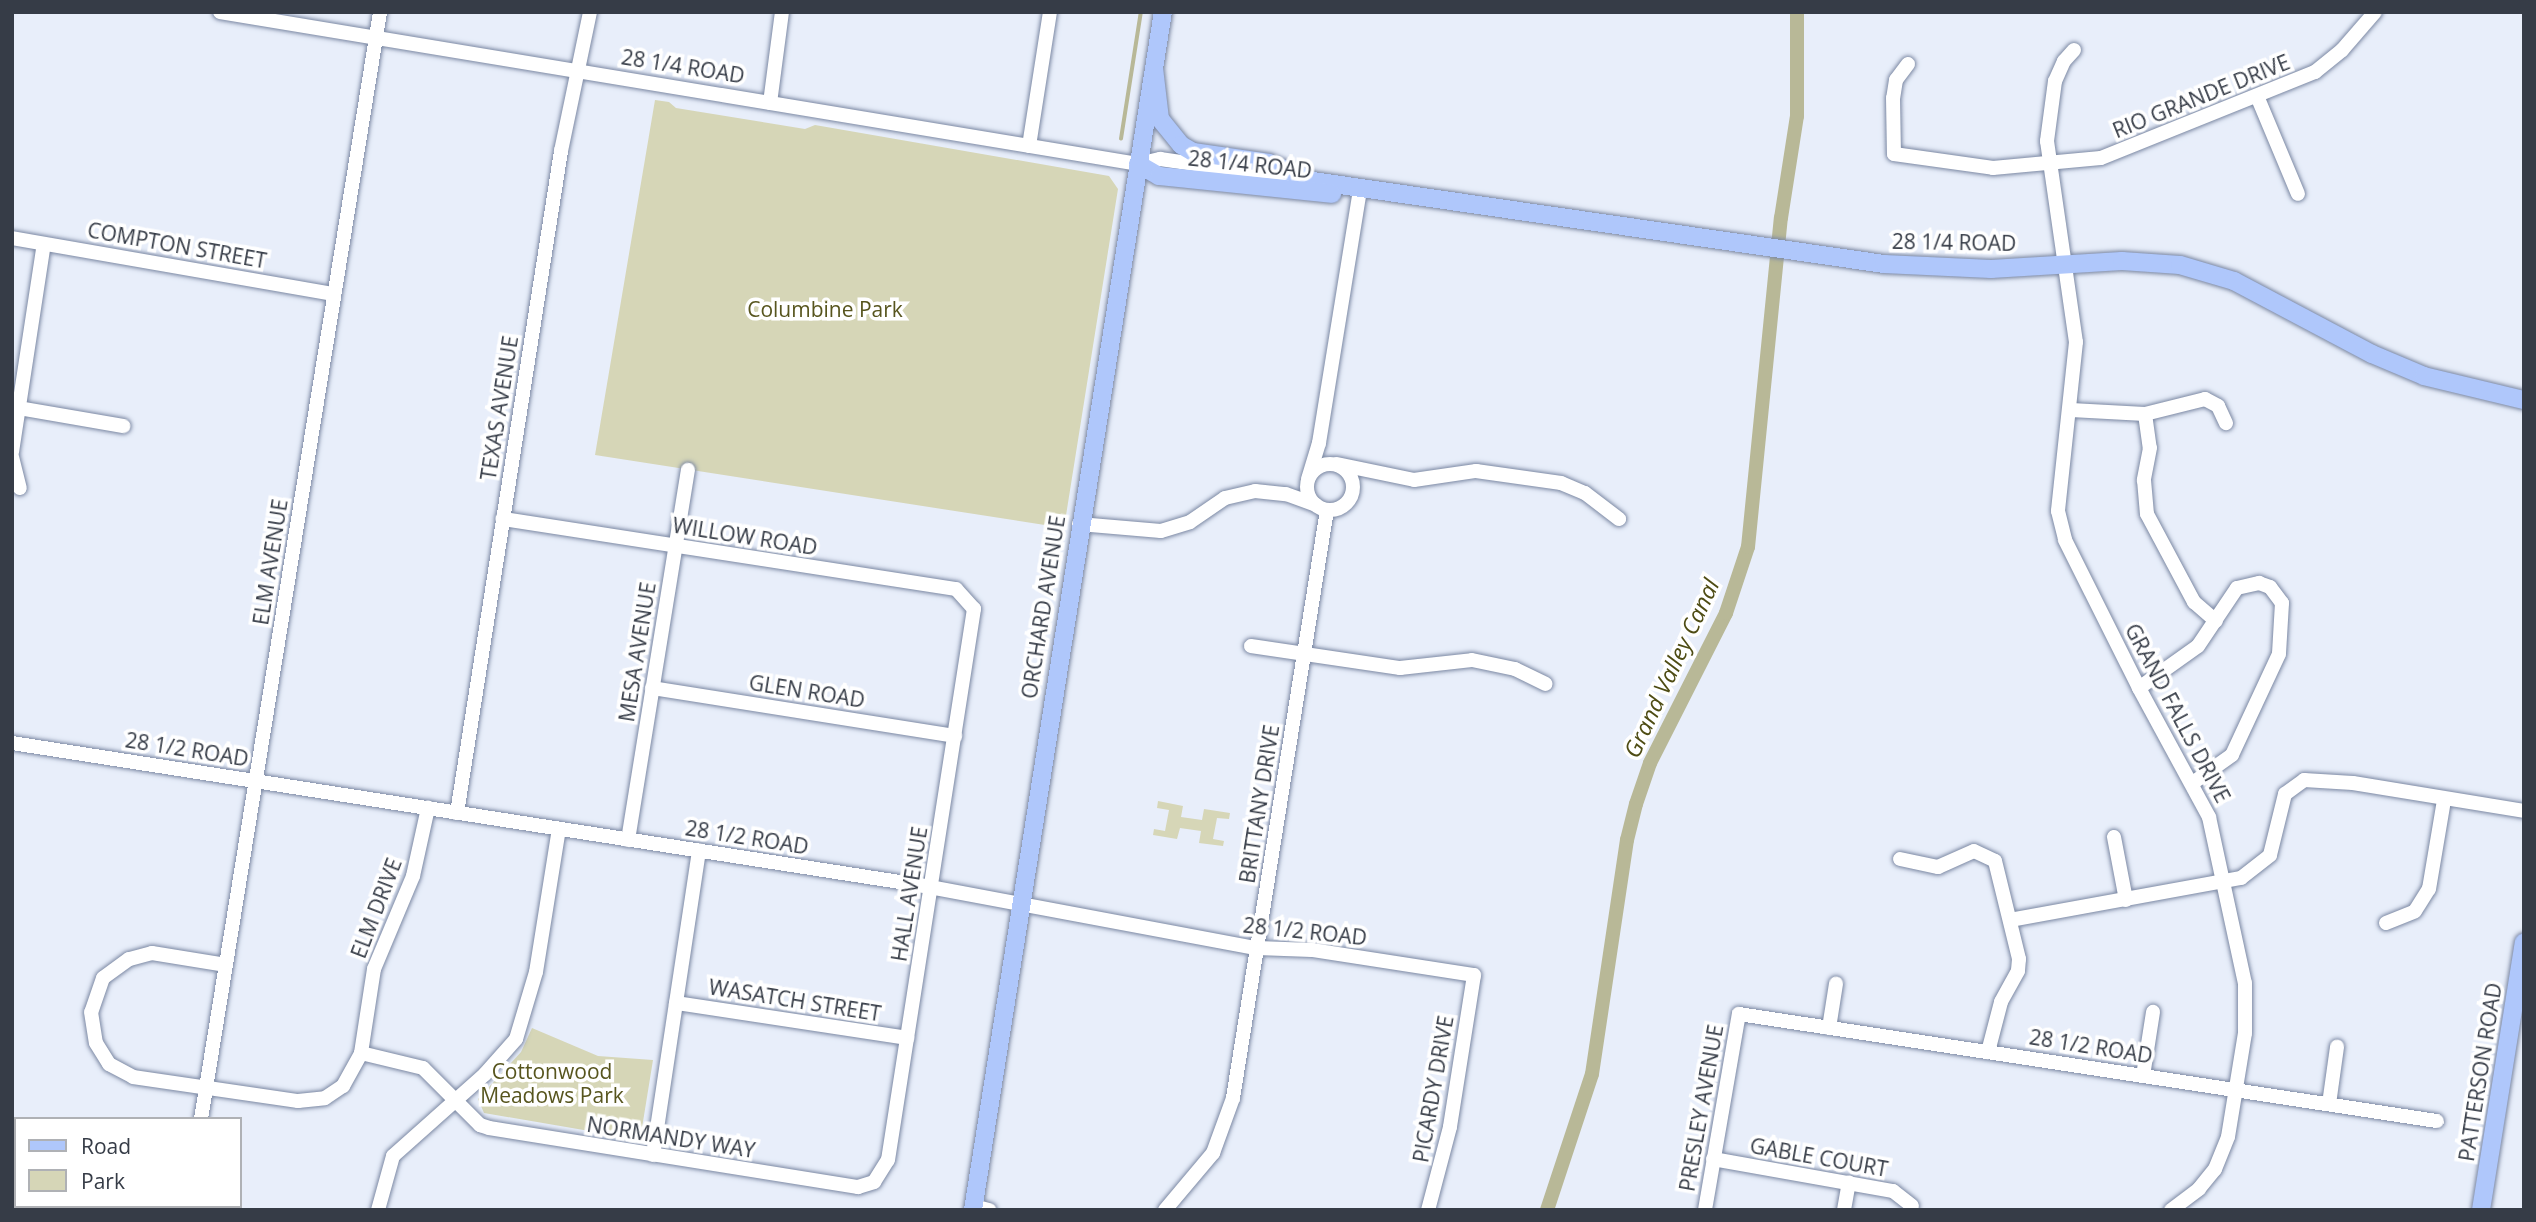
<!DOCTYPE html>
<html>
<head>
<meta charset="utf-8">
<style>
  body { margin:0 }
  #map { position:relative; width:2536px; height:1222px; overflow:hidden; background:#e8eefa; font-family:"Open Sans",sans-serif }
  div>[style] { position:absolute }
  .green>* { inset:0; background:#d6d6b7 }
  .stream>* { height:3.5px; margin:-1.75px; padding:0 1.75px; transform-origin:1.75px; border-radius:1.75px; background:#b8b897 }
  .canal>* { height:14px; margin:-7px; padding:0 7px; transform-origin:7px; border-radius:7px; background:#b8b897 }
  .roads { filter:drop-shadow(0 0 2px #7b88a3) drop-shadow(0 0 2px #7b88a3) }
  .minor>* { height:14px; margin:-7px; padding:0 7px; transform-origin:7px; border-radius:7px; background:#fff }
  .minor>.ring { margin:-7px; padding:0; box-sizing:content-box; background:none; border:14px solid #fff; border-radius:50% }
  .major>* { height:18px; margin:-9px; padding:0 9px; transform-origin:9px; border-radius:9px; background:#afc7fb }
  span { translate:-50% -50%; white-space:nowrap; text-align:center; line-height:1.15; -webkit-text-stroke:7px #fff; paint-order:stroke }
  .street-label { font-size:21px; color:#363c47 }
  .park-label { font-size:21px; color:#57551e }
  .water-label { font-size:23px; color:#4e4c14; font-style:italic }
  .frame { position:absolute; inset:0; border:14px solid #363c47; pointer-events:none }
  .legend { position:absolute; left:14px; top:1117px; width:228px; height:91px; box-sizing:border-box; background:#fff; border:2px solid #afb1b5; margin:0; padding:9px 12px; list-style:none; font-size:21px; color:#363c47 }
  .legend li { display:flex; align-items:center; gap:14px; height:35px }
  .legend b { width:35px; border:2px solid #afb1b5 }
</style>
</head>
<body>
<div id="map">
  <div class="green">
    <i style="clip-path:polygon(655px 100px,669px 102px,676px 108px,805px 129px,815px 125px,1109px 176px,1118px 189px,1064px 528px,595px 455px)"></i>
    <i style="clip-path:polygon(1158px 801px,1183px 806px,1181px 817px,1202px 820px,1204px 809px,1230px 813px,1229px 819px,1217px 818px,1213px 839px,1224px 841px,1223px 846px,1199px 843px,1201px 831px,1180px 828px,1177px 839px,1153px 835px,1154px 829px,1165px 831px,1169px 810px,1157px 808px)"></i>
    <i style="clip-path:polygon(532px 1028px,598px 1056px,653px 1060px,641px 1134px,636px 1139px,484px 1113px,478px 1099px,521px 1052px)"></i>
  </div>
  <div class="stream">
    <i style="left:1121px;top:139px;width:129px;rotate:-81.1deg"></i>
  </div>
  <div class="canal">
    <i style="left:1547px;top:1210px;width:143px;rotate:-71.7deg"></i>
    <i style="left:1592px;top:1074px;width:237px;rotate:-81.5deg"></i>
    <i style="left:1627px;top:840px;width:37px;rotate:-76deg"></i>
    <i style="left:1636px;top:804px;width:43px;rotate:-71.1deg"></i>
    <i style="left:1650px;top:763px;width:168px;rotate:-63.1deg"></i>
    <i style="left:1726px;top:613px;width:70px;rotate:-71.6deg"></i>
    <i style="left:1748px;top:547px;width:331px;rotate:-84.3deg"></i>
    <i style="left:1781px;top:218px;width:103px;rotate:-81.1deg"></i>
    <i style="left:1797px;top:116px;width:104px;rotate:-90deg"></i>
  </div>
  <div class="roads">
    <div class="minor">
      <i style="left:220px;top:12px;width:930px;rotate:9.4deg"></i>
      <i style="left:1138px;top:164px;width:23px;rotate:-13deg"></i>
      <i style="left:1160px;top:159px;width:139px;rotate:8.2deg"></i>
      <i style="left:2074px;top:50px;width:15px;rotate:132deg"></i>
      <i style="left:2064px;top:61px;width:22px;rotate:114deg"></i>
      <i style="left:2055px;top:81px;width:61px;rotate:97.6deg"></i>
      <i style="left:2047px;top:141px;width:203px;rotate:81.8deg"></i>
      <i style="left:2076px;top:342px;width:170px;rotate:96.1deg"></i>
      <i style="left:2058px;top:511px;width:30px;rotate:76deg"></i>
      <i style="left:2065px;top:540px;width:165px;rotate:63.4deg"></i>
      <i style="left:2139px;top:688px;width:147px;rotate:61.5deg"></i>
      <i style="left:2209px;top:817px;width:170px;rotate:77.8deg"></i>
      <i style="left:2245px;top:983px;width:50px;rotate:90deg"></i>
      <i style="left:2245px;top:1033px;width:105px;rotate:99.3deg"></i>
      <i style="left:2228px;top:1137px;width:35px;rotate:112deg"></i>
      <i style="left:2215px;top:1169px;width:26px;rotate:129deg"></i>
      <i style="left:2199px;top:1189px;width:35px;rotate:143deg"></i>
      <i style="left:1908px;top:64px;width:20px;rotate:127deg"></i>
      <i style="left:1896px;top:80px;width:18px;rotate:99deg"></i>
      <i style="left:1893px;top:98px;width:56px;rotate:89deg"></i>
      <i style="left:1894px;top:154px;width:100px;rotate:8deg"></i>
      <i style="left:1993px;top:168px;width:108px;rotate:-5.3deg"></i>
      <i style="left:2101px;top:158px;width:231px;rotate:-21.9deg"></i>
      <i style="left:2315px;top:72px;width:35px;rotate:-39deg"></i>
      <i style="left:2342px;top:50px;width:50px;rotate:-49deg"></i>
      <i style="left:2257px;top:96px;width:106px;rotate:67.3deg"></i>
      <i style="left:770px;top:103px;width:92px;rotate:-82.5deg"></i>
      <i style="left:1029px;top:146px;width:136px;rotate:-81.1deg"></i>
      <i style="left:12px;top:238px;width:327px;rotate:9.9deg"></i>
      <i style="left:19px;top:408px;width:106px;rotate:9.8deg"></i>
      <i style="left:2071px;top:410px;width:74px;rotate:3.1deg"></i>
      <i style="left:2145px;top:414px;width:62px;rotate:-14deg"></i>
      <i style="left:2205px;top:399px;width:15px;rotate:28deg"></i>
      <i style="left:2218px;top:406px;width:19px;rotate:65deg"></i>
      <i style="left:2145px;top:414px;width:34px;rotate:82deg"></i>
      <i style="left:2150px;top:448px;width:33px;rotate:101deg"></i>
      <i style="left:2144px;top:480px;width:34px;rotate:85deg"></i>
      <i style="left:2147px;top:514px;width:100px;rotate:61.9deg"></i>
      <i style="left:2194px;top:602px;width:29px;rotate:41deg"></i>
      <i style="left:12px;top:452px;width:210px;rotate:-81.3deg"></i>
      <i style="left:12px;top:457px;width:32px;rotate:76deg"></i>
      <i class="ring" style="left:1307px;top:464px;width:32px;height:32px"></i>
      <i style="left:1337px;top:464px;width:79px;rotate:11.7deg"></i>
      <i style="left:1414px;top:480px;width:63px;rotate:-8.3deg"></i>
      <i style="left:1476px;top:471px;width:86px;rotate:8deg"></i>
      <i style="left:1561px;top:483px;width:26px;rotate:23deg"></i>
      <i style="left:1585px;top:493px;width:43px;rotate:37.4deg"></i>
      <i style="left:1308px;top:479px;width:38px;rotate:-73deg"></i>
      <i style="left:1319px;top:443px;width:255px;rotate:-80.8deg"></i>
      <i style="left:1079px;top:524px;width:82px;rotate:4.9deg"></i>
      <i style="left:1161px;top:531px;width:30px;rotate:-17deg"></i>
      <i style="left:1190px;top:522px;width:42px;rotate:-34.4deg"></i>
      <i style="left:1225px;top:498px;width:31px;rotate:-13deg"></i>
      <i style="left:1255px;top:491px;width:31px;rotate:6deg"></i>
      <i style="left:1286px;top:494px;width:32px;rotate:20deg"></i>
      <i style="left:1251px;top:646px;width:151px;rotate:8.4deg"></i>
      <i style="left:1400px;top:668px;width:72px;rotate:-6.3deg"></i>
      <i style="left:1472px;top:660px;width:44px;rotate:11.8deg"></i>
      <i style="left:1515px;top:669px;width:34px;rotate:26deg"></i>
      <i style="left:652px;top:688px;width:307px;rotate:9deg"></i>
      <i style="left:2139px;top:688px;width:72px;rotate:-35.4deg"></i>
      <i style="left:2198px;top:646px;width:70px;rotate:-56.1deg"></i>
      <i style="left:2237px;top:588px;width:23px;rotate:-13deg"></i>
      <i style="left:2259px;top:583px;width:12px;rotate:20deg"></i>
      <i style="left:2270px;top:587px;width:20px;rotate:53deg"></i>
      <i style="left:2282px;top:603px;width:51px;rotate:93.4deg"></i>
      <i style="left:2279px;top:654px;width:111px;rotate:115deg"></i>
      <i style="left:2232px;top:755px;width:47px;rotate:144.6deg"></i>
      <i style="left:12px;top:743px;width:918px;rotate:8.9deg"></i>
      <i style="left:919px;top:885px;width:344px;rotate:10.6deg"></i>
      <i style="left:1257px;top:948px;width:55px;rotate:2.1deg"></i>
      <i style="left:1312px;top:950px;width:164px;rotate:8.8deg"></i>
      <i style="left:1474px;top:975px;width:154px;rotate:99deg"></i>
      <i style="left:1450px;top:1127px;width:86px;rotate:104.8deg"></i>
      <i style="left:457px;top:813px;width:670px;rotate:-81.07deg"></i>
      <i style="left:561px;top:151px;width:142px;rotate:-78.2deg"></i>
      <i style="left:2114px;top:837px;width:64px;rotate:79.2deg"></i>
      <i style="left:628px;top:840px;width:375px;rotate:-80.8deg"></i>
      <i style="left:1900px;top:859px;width:39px;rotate:12deg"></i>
      <i style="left:1938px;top:867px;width:39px;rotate:-24deg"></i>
      <i style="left:1974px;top:851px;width:23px;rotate:25deg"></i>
      <i style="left:1995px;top:861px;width:101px;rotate:76.2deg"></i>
      <i style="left:2019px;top:959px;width:12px;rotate:95deg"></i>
      <i style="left:2018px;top:971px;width:35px;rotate:119deg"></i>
      <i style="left:2001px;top:1002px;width:52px;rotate:104.6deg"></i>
      <i style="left:2010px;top:920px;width:235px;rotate:-10.3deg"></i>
      <i style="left:2241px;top:878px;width:37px;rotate:-38deg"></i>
      <i style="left:2270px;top:855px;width:63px;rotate:-76.2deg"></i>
      <i style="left:2285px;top:794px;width:24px;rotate:-36deg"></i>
      <i style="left:2304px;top:780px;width:49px;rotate:3.5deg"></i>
      <i style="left:2353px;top:783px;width:173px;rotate:9.3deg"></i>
      <i style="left:2386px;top:923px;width:31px;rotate:-22deg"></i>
      <i style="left:2415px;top:911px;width:26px;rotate:-58deg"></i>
      <i style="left:2429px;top:889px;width:90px;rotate:-80.4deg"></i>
      <i style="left:226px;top:965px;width:75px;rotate:-170.8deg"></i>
      <i style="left:152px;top:953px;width:24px;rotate:165deg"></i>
      <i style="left:129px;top:959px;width:32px;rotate:144deg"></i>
      <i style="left:103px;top:978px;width:36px;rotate:109deg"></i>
      <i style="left:91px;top:1012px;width:31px;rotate:81deg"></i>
      <i style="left:96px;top:1043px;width:25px;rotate:58deg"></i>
      <i style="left:109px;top:1064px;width:27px;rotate:28deg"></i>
      <i style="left:133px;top:1077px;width:167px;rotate:8.3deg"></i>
      <i style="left:298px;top:1101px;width:27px;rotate:-6deg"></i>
      <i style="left:325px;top:1098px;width:22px;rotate:-34deg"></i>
      <i style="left:343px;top:1086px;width:38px;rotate:-61deg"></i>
      <i style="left:361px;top:1053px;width:85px;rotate:-81.2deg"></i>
      <i style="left:374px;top:969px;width:101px;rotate:-67.2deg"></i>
      <i style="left:413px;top:876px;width:70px;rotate:-77.6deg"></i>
      <i style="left:676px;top:1003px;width:234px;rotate:8.6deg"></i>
      <i style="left:1829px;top:1028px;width:45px;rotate:-81deg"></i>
      <i style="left:361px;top:1053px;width:64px;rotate:13.6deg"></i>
      <i style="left:423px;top:1068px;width:81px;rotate:45deg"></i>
      <i style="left:480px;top:1125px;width:9px;rotate:18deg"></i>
      <i style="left:489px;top:1128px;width:374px;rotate:9.1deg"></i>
      <i style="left:858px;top:1187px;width:17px;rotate:-17deg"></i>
      <i style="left:874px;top:1182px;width:26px;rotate:-58deg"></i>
      <i style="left:888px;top:1160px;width:558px;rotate:-81.13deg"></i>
      <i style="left:974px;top:609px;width:27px;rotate:-132deg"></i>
      <i style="left:956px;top:589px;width:459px;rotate:-171.2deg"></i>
      <i style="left:2143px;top:1076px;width:65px;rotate:-81.1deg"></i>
      <i style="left:2329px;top:1104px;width:58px;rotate:-82deg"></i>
      <i style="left:201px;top:1119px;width:1121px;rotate:-80.81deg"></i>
      <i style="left:653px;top:1155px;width:308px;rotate:-81.4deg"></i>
      <i style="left:1713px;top:1159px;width:183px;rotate:10.1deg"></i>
      <i style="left:1893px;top:1191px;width:24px;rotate:38deg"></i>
      <i style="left:974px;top:1206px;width:16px;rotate:15deg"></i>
      <i style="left:186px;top:1210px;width:4px;rotate:-76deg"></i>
      <i style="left:378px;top:1210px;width:56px;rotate:-74.5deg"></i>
      <i style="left:393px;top:1156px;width:123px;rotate:-41.7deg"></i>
      <i style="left:485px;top:1074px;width:47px;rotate:-48.5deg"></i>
      <i style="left:516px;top:1039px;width:70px;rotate:-73.4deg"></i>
      <i style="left:536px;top:972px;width:145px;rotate:-80.9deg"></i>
      <i style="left:1165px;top:1210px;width:75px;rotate:-49.9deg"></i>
      <i style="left:1213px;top:1153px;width:59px;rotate:-70deg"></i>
      <i style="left:1233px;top:1098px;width:595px;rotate:-80.92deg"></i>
      <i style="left:1705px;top:1210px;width:199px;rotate:-80.2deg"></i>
      <i style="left:1739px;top:1014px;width:706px;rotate:8.72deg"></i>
      <i style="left:1844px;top:1210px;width:28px;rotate:-80deg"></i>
    </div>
    <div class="major">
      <i style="left:1154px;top:68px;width:51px;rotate:83.3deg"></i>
      <i style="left:1160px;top:119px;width:33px;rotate:51deg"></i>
      <i style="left:1181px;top:145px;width:14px;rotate:30deg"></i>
      <i style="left:1193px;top:152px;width:77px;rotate:8.2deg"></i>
      <i style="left:1269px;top:163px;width:48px;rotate:22.2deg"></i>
      <i style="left:1313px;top:181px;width:577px;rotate:8.27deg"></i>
      <i style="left:1884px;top:264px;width:107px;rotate:2.7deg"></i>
      <i style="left:1991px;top:269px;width:131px;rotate:-3.5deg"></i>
      <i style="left:2122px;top:261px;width:58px;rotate:3.9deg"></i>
      <i style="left:2180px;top:265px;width:56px;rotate:16.5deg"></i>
      <i style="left:2234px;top:281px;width:156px;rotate:27.9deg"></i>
      <i style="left:2372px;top:354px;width:56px;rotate:22.9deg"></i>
      <i style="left:2424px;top:376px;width:103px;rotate:13.5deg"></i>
      <i style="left:1138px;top:164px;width:24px;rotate:30deg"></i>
      <i style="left:1159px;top:176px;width:174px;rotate:5.9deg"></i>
      <i style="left:973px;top:1210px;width:1213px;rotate:-80.99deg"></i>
      <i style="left:2481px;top:1210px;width:271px;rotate:-80.9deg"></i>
    </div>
  </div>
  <div class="street-label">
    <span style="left:683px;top:66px;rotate:9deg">28 1/4 ROAD</span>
    <span style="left:2201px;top:96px;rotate:-22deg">RIO GRANDE DRIVE</span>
    <span style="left:1250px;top:164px;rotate:6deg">28 1/4 ROAD</span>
    <span style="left:1954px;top:242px;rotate:1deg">28 1/4 ROAD</span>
    <span style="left:177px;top:245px;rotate:10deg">COMPTON STREET</span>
    <span style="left:499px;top:408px;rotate:-81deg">TEXAS AVENUE</span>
    <span style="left:745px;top:536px;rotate:9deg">WILLOW ROAD</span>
    <span style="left:270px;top:562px;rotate:-81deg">ELM AVENUE</span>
    <span style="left:1043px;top:607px;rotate:-81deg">ORCHARD AVENUE</span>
    <span style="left:637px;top:652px;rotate:-81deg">MESA AVENUE</span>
    <span style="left:807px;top:691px;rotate:9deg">GLEN ROAD</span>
    <span style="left:2178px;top:713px;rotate:62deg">GRAND FALLS DRIVE</span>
    <span style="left:187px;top:749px;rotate:9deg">28 1/2 ROAD</span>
    <span style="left:1259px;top:804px;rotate:-81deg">BRITTANY DRIVE</span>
    <span style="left:747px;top:837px;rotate:9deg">28 1/2 ROAD</span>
    <span style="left:909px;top:894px;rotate:-81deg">HALL AVENUE</span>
    <span style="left:376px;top:908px;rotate:-69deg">ELM DRIVE</span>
    <span style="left:1305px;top:931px;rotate:6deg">28 1/2 ROAD</span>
    <span style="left:795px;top:1000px;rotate:9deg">WASATCH STREET</span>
    <span style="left:2091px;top:1046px;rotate:9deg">28 1/2 ROAD</span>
    <span style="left:2480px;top:1072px;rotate:-81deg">PATTERSON ROAD</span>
    <span style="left:1433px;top:1089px;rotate:-80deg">PICARDY DRIVE</span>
    <span style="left:1701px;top:1108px;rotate:-80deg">PRESLEY AVENUE</span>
    <span style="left:671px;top:1137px;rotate:9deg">NORMANDY WAY</span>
    <span style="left:1819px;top:1157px;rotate:10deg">GABLE COURT</span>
  </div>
  <div class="park-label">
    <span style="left:825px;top:309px">Columbine Park</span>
    <span style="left:552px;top:1083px">Cottonwood<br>Meadows Park</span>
  </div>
  <div class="water-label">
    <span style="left:1671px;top:668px;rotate:-65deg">Grand Valley Canal</span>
  </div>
  <div class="frame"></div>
  <ul class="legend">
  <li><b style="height:9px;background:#afc7fb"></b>Road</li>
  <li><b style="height:19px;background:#d6d6b7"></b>Park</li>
  </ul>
</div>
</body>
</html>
